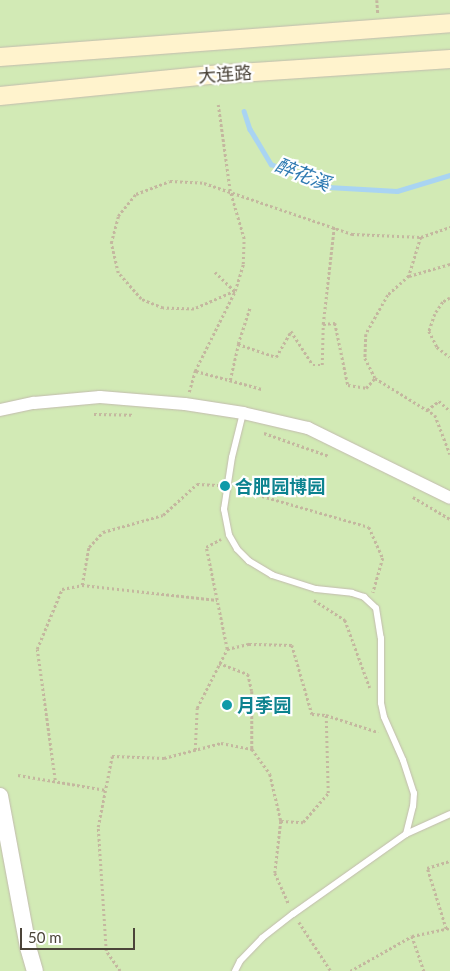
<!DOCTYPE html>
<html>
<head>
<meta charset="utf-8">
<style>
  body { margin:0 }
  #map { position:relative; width:450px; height:971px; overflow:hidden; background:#f6f3ec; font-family:Lato,"Noto Sans SC",sans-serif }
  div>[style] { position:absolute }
  .green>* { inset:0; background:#d2eab5 }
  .stream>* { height:4.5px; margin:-2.25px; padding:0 2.25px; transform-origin:2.25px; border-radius:2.25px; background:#a9d4f2 }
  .path>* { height:2.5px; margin-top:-1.25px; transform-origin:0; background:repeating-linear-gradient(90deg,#c4b79f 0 2.5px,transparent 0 5px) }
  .roads { filter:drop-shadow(0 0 1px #c2bbae) drop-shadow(0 0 1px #c2bbae) }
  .service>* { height:6px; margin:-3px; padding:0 3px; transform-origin:3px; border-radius:3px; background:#fff }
  .minor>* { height:12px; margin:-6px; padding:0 6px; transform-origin:6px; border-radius:6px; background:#fff }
  .tertiary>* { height:16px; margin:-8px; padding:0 8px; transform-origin:8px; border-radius:8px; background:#fff }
  .secondary>* { height:18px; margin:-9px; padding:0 9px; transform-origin:9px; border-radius:9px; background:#fff3cd }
  .dots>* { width:14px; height:14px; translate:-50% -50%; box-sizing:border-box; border:2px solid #fff; border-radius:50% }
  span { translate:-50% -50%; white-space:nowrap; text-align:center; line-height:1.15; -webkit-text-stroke:4.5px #fff; paint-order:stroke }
  .street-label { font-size:18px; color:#4b4439 }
  .culture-label { font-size:18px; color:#0d838f; font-weight:700 }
  .left { translate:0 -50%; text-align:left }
  .water-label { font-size:19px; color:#2e7ab2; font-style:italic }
  .scale { position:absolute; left:20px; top:928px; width:115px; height:22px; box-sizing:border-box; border:2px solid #4b4439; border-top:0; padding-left:6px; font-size:15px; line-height:18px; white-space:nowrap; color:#4b4439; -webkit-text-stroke:4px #fff; paint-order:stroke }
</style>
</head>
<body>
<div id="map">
  <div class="green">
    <i style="clip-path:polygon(0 0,450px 0,450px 971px,0 971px)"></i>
  </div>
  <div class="stream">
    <i style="left:244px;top:111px;width:19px;rotate:72deg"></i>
    <i style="left:250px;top:129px;width:41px;rotate:59deg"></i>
    <i style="left:271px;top:164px;width:61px;rotate:22deg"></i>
    <i style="left:328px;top:187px;width:69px;rotate:3.3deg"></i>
    <i style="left:397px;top:191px;width:55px;rotate:-16.8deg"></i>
  </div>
  <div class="path">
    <i style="left:377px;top:0;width:13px;rotate:86deg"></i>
    <i style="left:421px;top:237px;width:41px;rotate:107.1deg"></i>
    <i style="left:409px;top:276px;width:28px;rotate:138deg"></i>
    <i style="left:388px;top:295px;width:45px;rotate:119.4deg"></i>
    <i style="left:366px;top:334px;width:24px;rotate:92deg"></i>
    <i style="left:365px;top:358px;width:22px;rotate:63deg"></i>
    <i style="left:375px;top:378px;width:70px;rotate:31.7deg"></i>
    <i style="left:435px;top:415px;width:42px;rotate:69deg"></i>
    <i style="left:215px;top:272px;width:28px;rotate:44deg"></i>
    <i style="left:235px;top:291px;width:45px;rotate:156.3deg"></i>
    <i style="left:194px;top:309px;width:31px;rotate:-178deg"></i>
    <i style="left:163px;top:308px;width:24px;rotate:-158deg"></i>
    <i style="left:141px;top:299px;width:35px;rotate:-131deg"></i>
    <i style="left:118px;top:273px;width:31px;rotate:-103deg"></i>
    <i style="left:111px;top:243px;width:28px;rotate:-75deg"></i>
    <i style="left:118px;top:216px;width:28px;rotate:-51deg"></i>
    <i style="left:136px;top:194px;width:36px;rotate:-21deg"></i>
    <i style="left:170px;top:181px;width:34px;rotate:3deg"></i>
    <i style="left:204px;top:183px;width:157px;rotate:19deg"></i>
    <i style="left:352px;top:234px;width:69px;rotate:2.5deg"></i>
    <i style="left:421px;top:237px;width:31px;rotate:-19deg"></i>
    <i style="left:409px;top:276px;width:43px;rotate:-16.3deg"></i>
    <i style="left:450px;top:298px;width:8px;rotate:150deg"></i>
    <i style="left:443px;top:302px;width:14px;rotate:124deg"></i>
    <i style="left:435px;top:314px;width:18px;rotate:109deg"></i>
    <i style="left:429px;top:331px;width:18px;rotate:63deg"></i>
    <i style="left:437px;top:347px;width:16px;rotate:38deg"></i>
    <i style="left:323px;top:324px;width:12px;rotate:-5deg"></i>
    <i style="left:335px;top:323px;width:63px;rotate:78.2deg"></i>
    <i style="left:348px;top:385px;width:18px;rotate:9deg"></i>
    <i style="left:366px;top:388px;width:13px;rotate:-48deg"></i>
    <i style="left:238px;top:344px;width:40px;rotate:18.9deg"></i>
    <i style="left:276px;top:357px;width:30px;rotate:-60deg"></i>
    <i style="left:291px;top:331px;width:40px;rotate:57.1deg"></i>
    <i style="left:313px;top:365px;width:9px"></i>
    <i style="left:322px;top:365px;width:41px;rotate:-88.6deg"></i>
    <i style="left:323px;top:324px;width:98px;rotate:-83.5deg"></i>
    <i style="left:196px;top:371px;width:68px;rotate:15.3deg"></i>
    <i style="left:230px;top:380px;width:37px;rotate:-77deg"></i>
    <i style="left:238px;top:344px;width:38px;rotate:-72deg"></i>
    <i style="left:189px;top:392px;width:22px;rotate:-74deg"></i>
    <i style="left:195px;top:371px;width:89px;rotate:-63.4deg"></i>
    <i style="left:235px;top:291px;width:28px;rotate:-73deg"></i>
    <i style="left:243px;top:264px;width:25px;rotate:-88deg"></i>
    <i style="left:244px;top:239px;width:50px;rotate:-106.3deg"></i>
    <i style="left:230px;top:191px;width:87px;rotate:-97.9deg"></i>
    <i style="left:427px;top:410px;width:15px;rotate:-37deg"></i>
    <i style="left:439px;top:401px;width:15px;rotate:42deg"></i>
    <i style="left:94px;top:414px;width:39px;rotate:1deg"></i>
    <i style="left:264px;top:433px;width:69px;rotate:19.5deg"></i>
    <i style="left:238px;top:489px;width:136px;rotate:16.2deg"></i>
    <i style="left:369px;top:527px;width:34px;rotate:66deg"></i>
    <i style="left:383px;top:558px;width:36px;rotate:106deg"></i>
    <i style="left:413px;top:497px;width:43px;rotate:30.7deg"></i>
    <i style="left:82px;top:585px;width:39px;rotate:-80deg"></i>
    <i style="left:89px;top:547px;width:21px;rotate:-47deg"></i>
    <i style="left:103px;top:532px;width:62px;rotate:-15.8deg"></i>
    <i style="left:163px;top:515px;width:46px;rotate:-42.4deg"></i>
    <i style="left:197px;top:484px;width:21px;rotate:3deg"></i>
    <i style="left:314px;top:600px;width:37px;rotate:33deg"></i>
    <i style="left:345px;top:620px;width:72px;rotate:69.8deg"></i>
    <i style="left:227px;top:649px;width:23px;rotate:-13deg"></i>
    <i style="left:249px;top:644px;width:43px;rotate:1.3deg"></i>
    <i style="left:292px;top:645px;width:72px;rotate:73.8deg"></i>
    <i style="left:312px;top:714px;width:14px;rotate:4deg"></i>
    <i style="left:219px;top:663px;width:31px;rotate:21deg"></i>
    <i style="left:248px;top:674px;width:17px;rotate:77deg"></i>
    <i style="left:252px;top:691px;width:58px;rotate:90deg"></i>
    <i style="left:195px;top:750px;width:42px;rotate:-87.3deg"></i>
    <i style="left:197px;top:708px;width:66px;rotate:-63deg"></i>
    <i style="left:227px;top:649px;width:104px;rotate:-101.6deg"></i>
    <i style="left:206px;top:547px;width:17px;rotate:-28deg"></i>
    <i style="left:18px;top:775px;width:89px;rotate:9.7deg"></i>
    <i style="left:55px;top:780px;width:132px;rotate:-97.8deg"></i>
    <i style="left:37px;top:649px;width:65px;rotate:-67.4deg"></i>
    <i style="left:62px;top:589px;width:20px;rotate:-11deg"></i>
    <i style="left:82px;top:585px;width:136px;rotate:6.3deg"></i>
    <i style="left:281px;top:821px;width:22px;rotate:3deg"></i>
    <i style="left:303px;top:822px;width:38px;rotate:-49deg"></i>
    <i style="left:328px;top:793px;width:78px;rotate:-91.5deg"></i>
    <i style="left:326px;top:715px;width:55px;rotate:18.1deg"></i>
    <i style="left:299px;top:922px;width:59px;rotate:56.9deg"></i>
    <i style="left:446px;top:929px;width:64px;rotate:-107.3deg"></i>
    <i style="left:427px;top:868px;width:24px;rotate:-17deg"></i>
    <i style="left:412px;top:936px;width:37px;rotate:71deg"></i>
    <i style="left:120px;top:971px;width:24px;rotate:-125deg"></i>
    <i style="left:106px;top:951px;width:124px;rotate:-93.7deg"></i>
    <i style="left:98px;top:827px;width:72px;rotate:-78.8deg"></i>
    <i style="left:112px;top:756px;width:52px;rotate:2.2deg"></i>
    <i style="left:164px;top:758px;width:59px;rotate:-14.7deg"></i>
    <i style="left:221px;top:743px;width:32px;rotate:11deg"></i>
    <i style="left:252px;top:749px;width:31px;rotate:54deg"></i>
    <i style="left:270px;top:774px;width:48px;rotate:76.8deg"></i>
    <i style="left:281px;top:821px;width:52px;rotate:96.6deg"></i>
    <i style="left:275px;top:873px;width:34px;rotate:66deg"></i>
    <i style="left:350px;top:971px;width:71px;rotate:-29.4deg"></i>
    <i style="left:412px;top:936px;width:39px;rotate:-12deg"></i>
  </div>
  <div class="roads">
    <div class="service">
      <i style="left:243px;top:413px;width:45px;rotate:104deg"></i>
      <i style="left:232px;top:457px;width:53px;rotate:98.7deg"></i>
      <i style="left:224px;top:509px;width:26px;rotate:79deg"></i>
      <i style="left:229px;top:535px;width:16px;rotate:60deg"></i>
      <i style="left:237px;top:549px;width:17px;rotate:45deg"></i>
      <i style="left:249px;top:561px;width:27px;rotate:31deg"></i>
      <i style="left:272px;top:575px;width:46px;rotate:17.7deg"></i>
      <i style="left:316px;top:589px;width:36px;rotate:6deg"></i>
      <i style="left:352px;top:593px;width:13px;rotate:18deg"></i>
      <i style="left:364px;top:597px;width:16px;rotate:43deg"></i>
      <i style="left:376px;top:608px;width:30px;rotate:81deg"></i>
      <i style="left:381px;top:638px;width:65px;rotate:90deg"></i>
      <i style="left:381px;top:703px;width:14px;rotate:78deg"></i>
      <i style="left:384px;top:717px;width:47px;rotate:66.2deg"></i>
      <i style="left:403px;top:760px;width:35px;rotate:72deg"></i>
      <i style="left:414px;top:793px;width:13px;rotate:94deg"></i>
      <i style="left:413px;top:806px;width:29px;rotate:104deg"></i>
      <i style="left:235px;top:971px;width:11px;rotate:-63deg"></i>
      <i style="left:240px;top:961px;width:32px;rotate:-46deg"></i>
      <i style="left:262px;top:938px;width:39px;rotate:-38deg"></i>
      <i style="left:293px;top:914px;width:138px;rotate:-35.3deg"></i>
      <i style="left:406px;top:834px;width:48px;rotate:-24.4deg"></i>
    </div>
    <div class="minor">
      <i style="left:0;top:410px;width:35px;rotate:-12deg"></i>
      <i style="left:34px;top:403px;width:66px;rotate:-5.2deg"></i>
      <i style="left:100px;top:397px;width:85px;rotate:4.7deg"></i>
      <i style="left:185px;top:404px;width:59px;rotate:8.8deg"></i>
      <i style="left:243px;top:413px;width:67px;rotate:13deg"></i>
      <i style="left:308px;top:428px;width:158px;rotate:26.2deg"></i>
    </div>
    <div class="tertiary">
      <i style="left:0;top:796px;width:154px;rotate:79.5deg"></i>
      <i style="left:28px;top:947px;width:25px;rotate:74deg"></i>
    </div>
    <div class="secondary">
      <i style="left:0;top:57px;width:451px;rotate:-4.3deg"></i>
      <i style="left:0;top:96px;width:210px;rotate:-5.7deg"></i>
      <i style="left:209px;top:75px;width:242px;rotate:-3.8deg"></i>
    </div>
  </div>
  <div class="dots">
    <i style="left:225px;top:486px;background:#0f9aa8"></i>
    <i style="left:227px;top:705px;background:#0f9aa8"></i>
  </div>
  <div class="street-label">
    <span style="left:225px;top:74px;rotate:-4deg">大连路</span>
  </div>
  <div class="culture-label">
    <span class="left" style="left:235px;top:486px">合肥园博园</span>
    <span class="left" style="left:237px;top:705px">月季园</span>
  </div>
  <div class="water-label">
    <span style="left:303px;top:174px;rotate:22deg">醉花溪</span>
  </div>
  <div class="scale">50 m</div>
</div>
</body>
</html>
